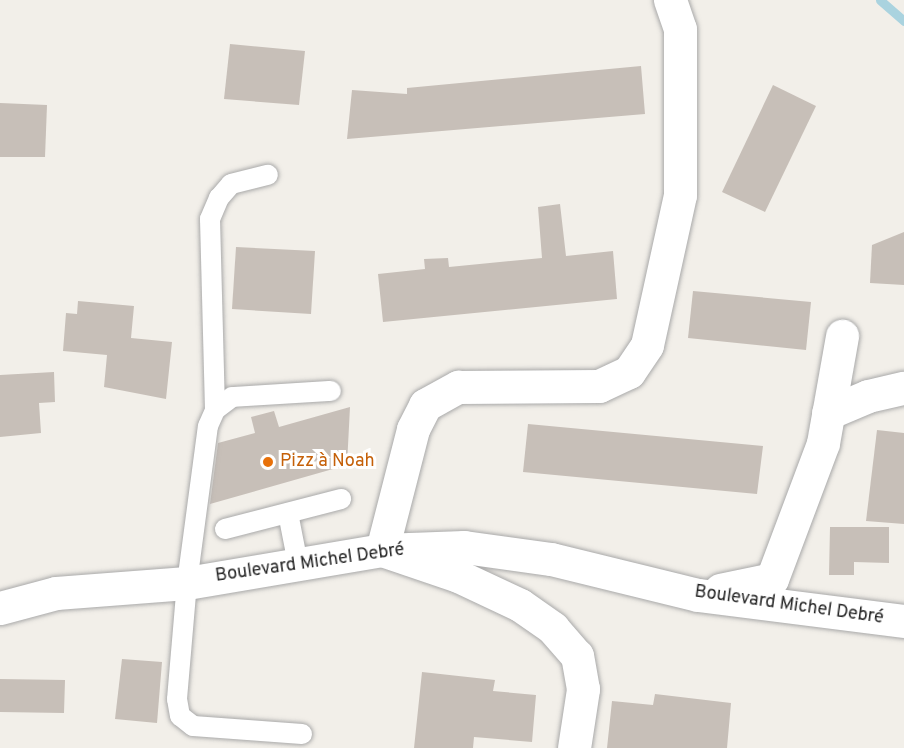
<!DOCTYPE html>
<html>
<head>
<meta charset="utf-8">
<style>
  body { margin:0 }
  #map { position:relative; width:904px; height:748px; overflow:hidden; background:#f2efe9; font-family:Overpass,sans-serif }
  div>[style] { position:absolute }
  .stream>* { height:9px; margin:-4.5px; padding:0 4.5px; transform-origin:4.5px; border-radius:4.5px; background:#aad3df }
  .building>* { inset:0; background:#c7bfb8 }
  .roads { filter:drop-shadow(0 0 2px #a9a9a9) drop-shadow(0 0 2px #a9a9a9) }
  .service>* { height:20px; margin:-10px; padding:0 10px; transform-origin:10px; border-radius:10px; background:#fff }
  .minor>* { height:33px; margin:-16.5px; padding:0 16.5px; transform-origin:16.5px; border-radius:16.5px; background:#fff }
  .dots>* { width:16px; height:16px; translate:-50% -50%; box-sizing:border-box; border:3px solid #fff; border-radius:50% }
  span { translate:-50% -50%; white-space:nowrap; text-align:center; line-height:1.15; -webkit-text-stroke:6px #fff; paint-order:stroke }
  .food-label { font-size:18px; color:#c56008 }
  .left { translate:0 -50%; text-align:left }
  .street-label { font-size:18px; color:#222 }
</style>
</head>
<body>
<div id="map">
  <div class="stream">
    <i style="left:880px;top:0;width:32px;rotate:41deg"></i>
  </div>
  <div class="building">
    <i style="clip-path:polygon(230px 44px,305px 51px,299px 105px,224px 99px)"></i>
    <i style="clip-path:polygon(641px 66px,645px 114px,347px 139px,352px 90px,407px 94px,407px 88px)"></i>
    <i style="clip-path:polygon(773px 85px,816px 106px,765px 212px,722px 192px)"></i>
    <i style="clip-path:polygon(0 103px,47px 105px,45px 157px,0 157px)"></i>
    <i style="clip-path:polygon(560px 204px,566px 256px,613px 251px,617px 299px,383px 322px,378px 274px,425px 269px,424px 259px,448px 258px,449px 267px,542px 258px,538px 207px)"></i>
    <i style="clip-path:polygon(904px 232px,904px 285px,870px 283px,872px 245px)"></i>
    <i style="clip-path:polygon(236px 247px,315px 251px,311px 314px,232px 309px)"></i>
    <i style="clip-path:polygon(693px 291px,811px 302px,806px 350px,688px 338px)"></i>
    <i style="clip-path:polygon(78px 301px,134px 306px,131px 338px,172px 342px,166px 399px,104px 387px,107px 355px,63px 351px,66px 313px,77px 314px)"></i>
    <i style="clip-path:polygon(54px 372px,55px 402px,39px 403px,41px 433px,0 437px,0 375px)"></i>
    <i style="clip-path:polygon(350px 407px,347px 465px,210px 504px,218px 443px,255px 433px,251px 417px,274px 411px,279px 427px)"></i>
    <i style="clip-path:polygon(528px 424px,763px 446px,757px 494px,523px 472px)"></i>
    <i style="clip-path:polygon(877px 430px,904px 433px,904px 524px,866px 521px)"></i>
    <i style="clip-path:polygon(830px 527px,889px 527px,889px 563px,854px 562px,854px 575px,829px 575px)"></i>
    <i style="clip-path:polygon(122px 659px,162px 662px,157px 723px,115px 719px)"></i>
    <i style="clip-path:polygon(422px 672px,495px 680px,493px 691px,536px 695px,532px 742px,474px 737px,473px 748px,414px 748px)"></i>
    <i style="clip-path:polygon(0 679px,65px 680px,64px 713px,0 712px)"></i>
    <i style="clip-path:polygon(655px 694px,731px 703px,727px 748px,607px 748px,612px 701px,653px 705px)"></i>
  </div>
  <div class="roads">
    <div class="service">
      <i style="left:215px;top:410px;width:191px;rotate:-91.5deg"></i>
      <i style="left:210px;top:219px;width:23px;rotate:-67deg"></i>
      <i style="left:219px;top:198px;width:18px;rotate:-49deg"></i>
      <i style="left:231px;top:184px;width:38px;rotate:-14deg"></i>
      <i style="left:288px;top:513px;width:52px;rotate:78.9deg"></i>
      <i style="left:225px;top:529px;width:120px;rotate:-14.5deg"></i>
      <i style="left:302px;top:734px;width:109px;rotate:-175.8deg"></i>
      <i style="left:193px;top:726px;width:16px;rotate:-142deg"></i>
      <i style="left:180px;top:716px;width:17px;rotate:-100deg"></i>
      <i style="left:177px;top:699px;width:116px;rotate:-85.1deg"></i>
      <i style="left:187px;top:583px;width:158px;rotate:-82.4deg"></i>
      <i style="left:208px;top:426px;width:17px;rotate:-66deg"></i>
      <i style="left:215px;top:410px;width:21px;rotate:-37deg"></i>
      <i style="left:232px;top:397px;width:99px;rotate:-3.5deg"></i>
    </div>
    <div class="minor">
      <i style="left:828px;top:413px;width:43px;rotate:-23deg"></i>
      <i style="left:868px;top:396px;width:37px;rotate:-13deg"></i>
      <i style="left:720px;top:590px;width:53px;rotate:-11.9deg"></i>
      <i style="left:772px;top:579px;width:145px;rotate:-69.4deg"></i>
      <i style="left:823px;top:443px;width:109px;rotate:-79.9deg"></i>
      <i style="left:0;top:608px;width:58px;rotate:-15deg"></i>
      <i style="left:56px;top:593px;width:131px;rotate:-4.4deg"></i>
      <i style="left:187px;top:583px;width:198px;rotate:-9.6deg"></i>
      <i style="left:382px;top:550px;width:82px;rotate:-2.1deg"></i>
      <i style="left:464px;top:547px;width:88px;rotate:7.9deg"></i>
      <i style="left:551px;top:559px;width:151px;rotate:13.8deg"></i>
      <i style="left:698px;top:595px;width:208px;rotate:7.2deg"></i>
      <i style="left:574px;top:748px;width:60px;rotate:-81.3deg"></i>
      <i style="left:583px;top:689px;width:34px;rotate:-100deg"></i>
      <i style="left:577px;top:656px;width:37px;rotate:-131deg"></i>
      <i style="left:553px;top:628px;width:40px;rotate:-145.1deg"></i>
      <i style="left:520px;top:605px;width:68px;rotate:-154.9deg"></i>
      <i style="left:458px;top:576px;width:80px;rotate:-161.1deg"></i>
      <i style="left:382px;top:550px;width:125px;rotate:-75.6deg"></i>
      <i style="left:413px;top:429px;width:27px;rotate:-63deg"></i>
      <i style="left:425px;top:405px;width:38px;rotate:-29deg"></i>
      <i style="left:458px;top:387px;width:141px;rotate:-0.4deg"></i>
      <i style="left:599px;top:386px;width:33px;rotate:-25deg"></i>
      <i style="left:629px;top:372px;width:32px;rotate:-56deg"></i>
      <i style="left:647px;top:345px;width:154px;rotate:-77.6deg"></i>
      <i style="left:680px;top:195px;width:166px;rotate:-90deg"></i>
      <i style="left:680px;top:29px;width:31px;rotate:-109deg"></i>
    </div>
  </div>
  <div class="dots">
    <i style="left:268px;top:462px;background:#e8710a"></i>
  </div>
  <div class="food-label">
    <span class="left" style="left:280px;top:462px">Pizz à Noah</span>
  </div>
  <div class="street-label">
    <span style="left:310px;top:564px;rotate:-8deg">Boulevard Michel Debré</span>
    <span style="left:789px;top:606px;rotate:8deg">Boulevard Michel Debré</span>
  </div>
</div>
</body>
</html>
